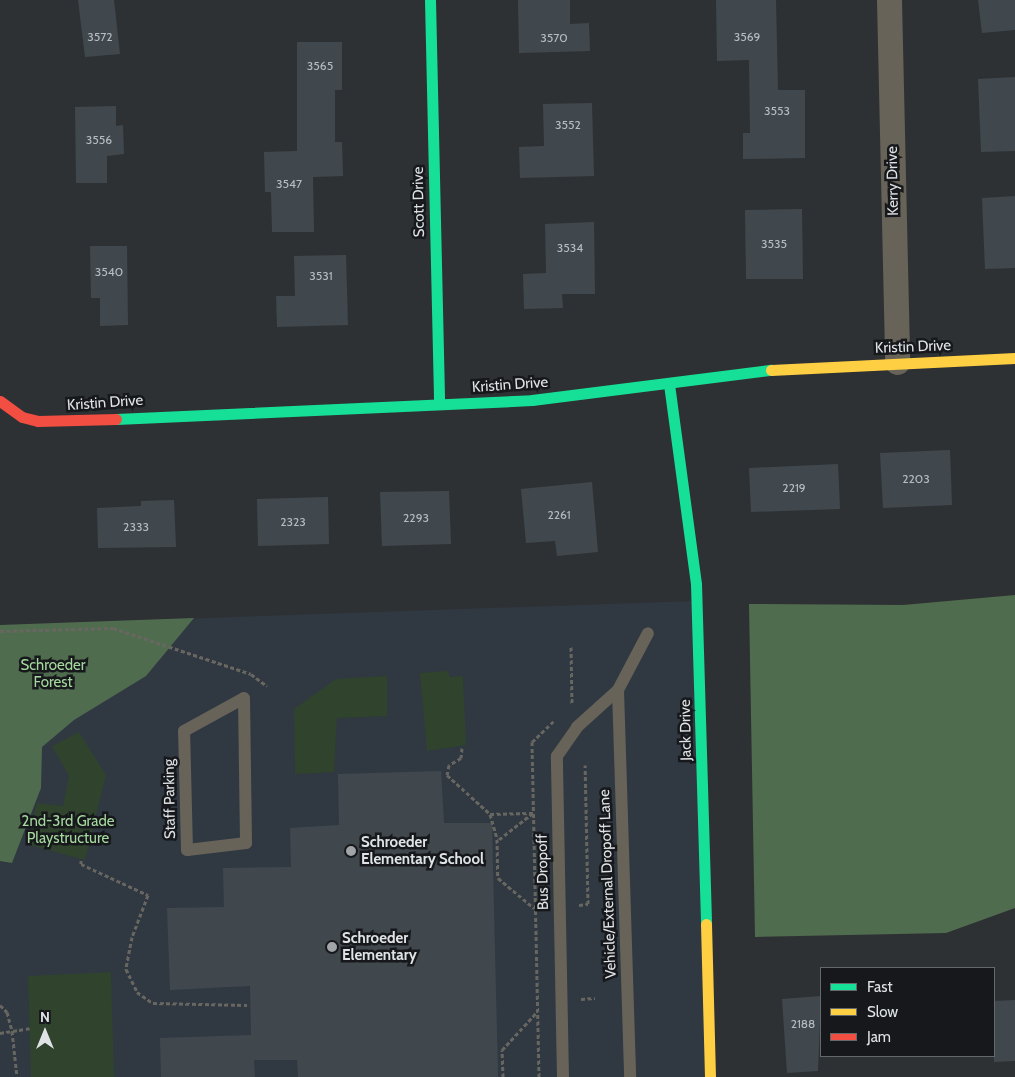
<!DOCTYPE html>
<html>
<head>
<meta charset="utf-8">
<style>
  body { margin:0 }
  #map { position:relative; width:1015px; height:1077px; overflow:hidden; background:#2e3133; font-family:Cabin,sans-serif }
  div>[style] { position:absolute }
  .built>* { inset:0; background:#303842 }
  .green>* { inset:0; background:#2f432d }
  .forest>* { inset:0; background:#506c4e }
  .building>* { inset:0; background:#40484e }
  .path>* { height:3px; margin-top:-1.5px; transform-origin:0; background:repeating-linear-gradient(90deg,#686660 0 4px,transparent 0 6.5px) }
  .lane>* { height:12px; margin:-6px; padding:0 6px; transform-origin:6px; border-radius:6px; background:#676358 }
  .street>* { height:25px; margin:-12.5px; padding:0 12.5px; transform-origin:12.5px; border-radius:12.5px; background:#676358 }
  .fast>* { height:11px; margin:-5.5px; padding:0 5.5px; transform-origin:5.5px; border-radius:5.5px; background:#16e098 }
  .slow>* { height:11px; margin:-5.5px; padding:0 5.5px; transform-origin:5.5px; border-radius:5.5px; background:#ffcf43 }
  .jam>* { height:11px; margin:-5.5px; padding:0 5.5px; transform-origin:5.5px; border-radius:5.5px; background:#f24e42 }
  .dots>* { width:14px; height:14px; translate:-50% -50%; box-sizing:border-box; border:2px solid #16181b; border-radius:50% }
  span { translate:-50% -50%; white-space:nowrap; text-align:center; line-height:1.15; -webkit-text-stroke:5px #16181b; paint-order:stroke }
  .number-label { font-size:12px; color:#b7bcc0 }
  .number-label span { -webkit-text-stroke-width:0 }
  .street-label { font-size:15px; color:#dfe3e6 }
  .park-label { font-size:15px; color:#a5d89e }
  .poi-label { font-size:15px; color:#dfe3e6; font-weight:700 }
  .left { translate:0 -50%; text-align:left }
  .legend { position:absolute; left:820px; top:967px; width:175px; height:90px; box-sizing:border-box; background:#16181b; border:1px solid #66696c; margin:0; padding:6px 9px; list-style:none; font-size:15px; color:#dfe3e6 }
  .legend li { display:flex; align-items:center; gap:10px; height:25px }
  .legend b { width:25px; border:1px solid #66696c }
  .north { position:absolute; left:20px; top:1007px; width:50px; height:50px; -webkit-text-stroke:4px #16181b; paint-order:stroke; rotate:0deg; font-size:14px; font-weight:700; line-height:20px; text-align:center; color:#dfe3e6 }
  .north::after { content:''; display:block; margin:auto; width:18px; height:22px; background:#dfe3e6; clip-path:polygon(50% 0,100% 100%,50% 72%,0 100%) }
</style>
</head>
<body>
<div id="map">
  <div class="built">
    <i style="clip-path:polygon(694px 601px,708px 1077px,0 1077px,0 625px)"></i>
  </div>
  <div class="green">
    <i style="clip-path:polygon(448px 671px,450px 677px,463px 676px,466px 745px,427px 751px,420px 673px)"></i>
    <i style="clip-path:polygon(387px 676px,387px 716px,337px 718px,334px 772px,295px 774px,294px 709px,336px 679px)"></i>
    <i style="clip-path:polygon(79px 732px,106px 775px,85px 860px,26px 844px,37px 803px,63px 806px,69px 776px,52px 746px)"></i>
    <i style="clip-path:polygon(111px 972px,114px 1077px,31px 1077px,28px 976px)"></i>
  </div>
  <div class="forest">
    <i style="clip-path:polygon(1015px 595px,1015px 908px,946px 933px,755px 937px,749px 604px,903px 605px)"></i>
    <i style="clip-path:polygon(194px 618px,146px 676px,74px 720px,42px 747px,41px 788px,12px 863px,0 861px,0 625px)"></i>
  </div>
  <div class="building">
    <i style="clip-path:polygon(78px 0,114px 0,120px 54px,85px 57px)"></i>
    <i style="clip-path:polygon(518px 0,570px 0,570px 24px,589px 23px,590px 51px,519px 53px)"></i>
    <i style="clip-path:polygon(716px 0,776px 0,778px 90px,805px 90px,805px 158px,743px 159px,743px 133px,750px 133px,749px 60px,717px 61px)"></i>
    <i style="clip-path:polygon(978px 0,1015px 0,1015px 30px,982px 33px)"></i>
    <i style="clip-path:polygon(297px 42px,342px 42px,342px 90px,335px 90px,335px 142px,342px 142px,343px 176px,313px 177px,314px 232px,272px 232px,271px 192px,265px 192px,264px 152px,297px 151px)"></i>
    <i style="clip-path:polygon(1015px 77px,1015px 151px,981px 152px,978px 79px)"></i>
    <i style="clip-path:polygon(592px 103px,594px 176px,520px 178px,519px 147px,544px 146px,543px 104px)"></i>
    <i style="clip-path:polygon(116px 106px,116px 126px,123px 125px,124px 154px,107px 156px,107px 183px,76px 183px,75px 107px)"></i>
    <i style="clip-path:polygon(1015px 196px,1015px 268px,985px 269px,982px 198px)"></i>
    <i style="clip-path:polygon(802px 209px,803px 279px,746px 279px,745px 210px)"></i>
    <i style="clip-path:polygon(594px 222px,595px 294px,562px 294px,563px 308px,524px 309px,523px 274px,546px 273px,545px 224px)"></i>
    <i style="clip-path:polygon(90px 246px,127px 246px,128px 325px,100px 326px,100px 298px,91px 298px)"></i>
    <i style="clip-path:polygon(346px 255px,348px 325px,277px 327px,276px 296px,295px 296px,294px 256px)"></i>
    <i style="clip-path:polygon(950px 450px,952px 505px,883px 508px,880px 453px)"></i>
    <i style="clip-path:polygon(838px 464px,840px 509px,751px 512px,749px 468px)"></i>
    <i style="clip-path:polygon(592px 482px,598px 552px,557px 556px,555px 541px,526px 543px,521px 489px)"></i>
    <i style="clip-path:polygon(449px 491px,451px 544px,382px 546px,380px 492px)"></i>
    <i style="clip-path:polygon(328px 497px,329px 544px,258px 546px,257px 499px)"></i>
    <i style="clip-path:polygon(174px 500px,176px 547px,98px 548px,97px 508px,141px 506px,141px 501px)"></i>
    <i style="clip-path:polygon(441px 771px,444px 823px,492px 823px,498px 1077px,298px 1077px,297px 1060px,254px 1060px,255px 1077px,161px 1077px,160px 1038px,251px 1035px,250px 986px,170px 990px,167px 908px,224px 907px,223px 868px,291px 867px,290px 828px,339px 825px,338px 774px)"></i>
    <i style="clip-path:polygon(821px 996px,818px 1071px,787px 1073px,782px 999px)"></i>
    <i style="clip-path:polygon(1015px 1000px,1015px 1061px,994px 1062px,994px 1001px)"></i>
  </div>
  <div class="path">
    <i style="left:0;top:631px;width:113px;rotate:-1.5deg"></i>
    <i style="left:113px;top:628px;width:145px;rotate:18.4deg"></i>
    <i style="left:251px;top:674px;width:20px;rotate:37deg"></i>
    <i style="left:571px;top:647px;width:57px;rotate:89deg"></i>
    <i style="left:462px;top:748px;width:10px;rotate:96deg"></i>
    <i style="left:461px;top:758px;width:14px;rotate:150deg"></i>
    <i style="left:449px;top:765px;width:10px;rotate:101deg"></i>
    <i style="left:447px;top:775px;width:58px;rotate:42.2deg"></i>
    <i style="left:490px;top:814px;width:26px;rotate:74deg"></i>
    <i style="left:497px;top:839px;width:39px;rotate:89deg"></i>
    <i style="left:498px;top:878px;width:47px;rotate:39.8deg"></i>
    <i style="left:490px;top:814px;width:43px;rotate:-1.3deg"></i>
    <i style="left:533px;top:813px;width:46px;rotate:142.1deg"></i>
    <i style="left:81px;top:860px;width:4px;rotate:90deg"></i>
    <i style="left:81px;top:864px;width:74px;rotate:24.8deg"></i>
    <i style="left:148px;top:895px;width:45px;rotate:110.9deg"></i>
    <i style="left:132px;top:937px;width:33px;rotate:101deg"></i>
    <i style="left:126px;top:969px;width:25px;rotate:64deg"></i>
    <i style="left:137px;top:992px;width:19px;rotate:35deg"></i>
    <i style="left:153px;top:1003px;width:94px;rotate:1.2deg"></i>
    <i style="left:579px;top:905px;width:9px;rotate:-6deg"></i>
    <i style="left:588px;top:904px;width:139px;rotate:-91.2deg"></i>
    <i style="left:581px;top:999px;width:14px;rotate:-4deg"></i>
    <i style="left:0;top:1005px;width:10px;rotate:45deg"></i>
    <i style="left:7px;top:1012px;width:20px;rotate:75deg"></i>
    <i style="left:12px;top:1031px;width:46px;rotate:83.8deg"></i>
    <i style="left:0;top:1033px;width:30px;rotate:-9deg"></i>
    <i style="left:503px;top:1077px;width:27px;rotate:-92deg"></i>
    <i style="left:502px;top:1050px;width:52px;rotate:-47.4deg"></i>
    <i style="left:539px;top:1077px;width:335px;rotate:-91.2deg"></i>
    <i style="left:532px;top:742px;width:32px;rotate:-44deg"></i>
  </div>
  <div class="lane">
    <i style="left:618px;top:690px;width:387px;rotate:88.2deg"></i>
    <i style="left:244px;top:698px;width:145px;rotate:89.2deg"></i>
    <i style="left:246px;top:843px;width:59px;rotate:173.2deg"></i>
    <i style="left:187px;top:850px;width:119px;rotate:-91.4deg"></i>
    <i style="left:184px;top:731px;width:68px;rotate:-28.8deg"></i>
    <i style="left:563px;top:1077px;width:321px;rotate:-91.1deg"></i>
    <i style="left:557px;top:756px;width:35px;rotate:-55deg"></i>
    <i style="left:577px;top:727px;width:55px;rotate:-42.1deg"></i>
    <i style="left:618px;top:690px;width:64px;rotate:-62.2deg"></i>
  </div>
  <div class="street">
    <i style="left:889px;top:0;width:362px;rotate:88.7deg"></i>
  </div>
  <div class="fast">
    <i style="left:430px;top:0;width:404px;rotate:88.7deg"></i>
    <i style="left:669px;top:384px;width:202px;rotate:82.3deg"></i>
    <i style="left:696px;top:584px;width:340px;rotate:88.3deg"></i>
    <i style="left:116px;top:419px;width:416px;rotate:-2.6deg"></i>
    <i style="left:532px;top:400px;width:241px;rotate:-7.2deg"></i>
  </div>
  <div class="slow">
    <i style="left:771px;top:370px;width:244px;rotate:-2.8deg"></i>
    <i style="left:706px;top:924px;width:153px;rotate:88.5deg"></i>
  </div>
  <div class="jam">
    <i style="left:0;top:401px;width:27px;rotate:36deg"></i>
    <i style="left:22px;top:417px;width:16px;rotate:14deg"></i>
    <i style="left:38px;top:421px;width:78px;rotate:-1.5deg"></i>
  </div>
  <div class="dots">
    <i style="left:351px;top:851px;background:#a1a5a7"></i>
    <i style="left:332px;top:947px;background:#a1a5a7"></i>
  </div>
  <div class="number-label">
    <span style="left:100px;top:37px">3572</span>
    <span style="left:747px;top:37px">3569</span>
    <span style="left:554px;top:38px">3570</span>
    <span style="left:320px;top:66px">3565</span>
    <span style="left:777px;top:111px">3553</span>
    <span style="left:568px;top:125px">3552</span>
    <span style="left:99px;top:140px">3556</span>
    <span style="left:289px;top:184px">3547</span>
    <span style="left:774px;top:244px">3535</span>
    <span style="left:570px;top:248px">3534</span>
    <span style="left:109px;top:272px">3540</span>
    <span style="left:321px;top:276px">3531</span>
    <span style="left:916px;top:479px">2203</span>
    <span style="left:794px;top:488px">2219</span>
    <span style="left:559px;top:515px">2261</span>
    <span style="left:416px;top:518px">2293</span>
    <span style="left:293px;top:522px">2323</span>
    <span style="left:136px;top:527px">2333</span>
    <span style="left:803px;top:1024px">2188</span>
  </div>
  <div class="street-label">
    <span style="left:893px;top:181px;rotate:-91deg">Kerry Drive</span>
    <span style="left:419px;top:202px;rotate:-91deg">Scott Drive</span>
    <span style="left:913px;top:347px;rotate:-2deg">Kristin Drive</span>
    <span style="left:510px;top:385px;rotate:-4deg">Kristin Drive</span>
    <span style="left:105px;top:403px;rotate:-4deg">Kristin Drive</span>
    <span style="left:686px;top:730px;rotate:-91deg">Jack Drive</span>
    <span style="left:170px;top:799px;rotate:-91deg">Staff Parking</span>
    <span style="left:543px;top:872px;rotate:-91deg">Bus Dropoff</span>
    <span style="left:608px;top:884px;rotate:-92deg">Vehicle/External Dropoff Lane</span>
  </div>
  <div class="park-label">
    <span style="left:53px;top:674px">Schroeder<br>Forest</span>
    <span style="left:68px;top:830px">2nd-3rd Grade<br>Playstructure</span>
  </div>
  <div class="poi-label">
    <span class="left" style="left:361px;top:851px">Schroeder<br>Elementary School</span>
    <span class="left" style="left:342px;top:947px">Schroeder<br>Elementary</span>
  </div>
  <ul class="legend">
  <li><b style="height:6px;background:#16e098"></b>Fast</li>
  <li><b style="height:6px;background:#ffcf43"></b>Slow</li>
  <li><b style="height:6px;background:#f24e42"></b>Jam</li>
  </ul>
  <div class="north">N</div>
</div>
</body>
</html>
